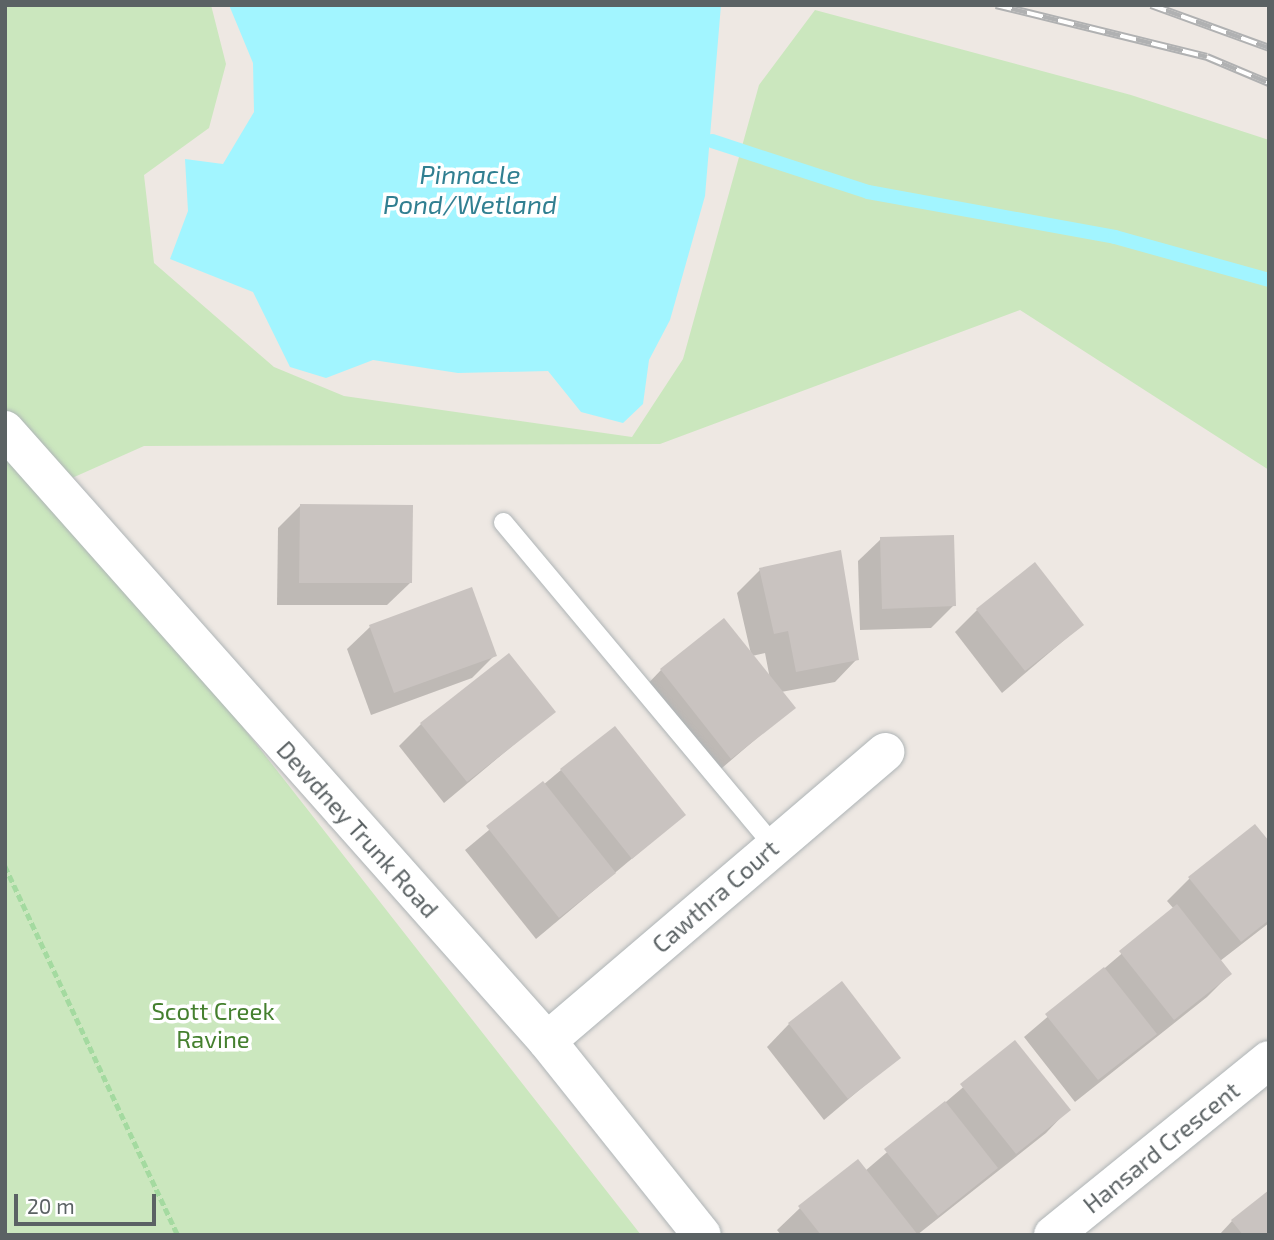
<!DOCTYPE html>
<html>
<head>
<meta charset="utf-8">
<style>
  body { margin:0 }
  #map { position:relative; width:1274px; height:1240px; overflow:hidden; background:#eee8e3; font-family:"Exo 2",sans-serif }
  div>[style] { position:absolute }
  .green>* { inset:0; background:#cbe7be }
  .water>* { inset:0; background:#a2f5ff }
  .shadow>* { inset:0; background:#0003 }
  .stream>* { height:14px; margin:-7px; padding:0 7px; transform-origin:7px; border-radius:7px; background:#a2f5ff }
  .building>* { inset:0; background:#c9c3c0 }
  .path>* { height:4.5px; margin-top:-2.25px; transform-origin:0; background:repeating-linear-gradient(90deg,#a4daa0 0 7px,transparent 0 10.5px) }
  .roads { filter:drop-shadow(0 0 2px #aeb4b6) drop-shadow(0 0 2px #aeb4b6) }
  .service>* { height:19px; margin:-9.5px; padding:0 9.5px; transform-origin:9.5px; border-radius:9.5px; background:#fff }
  .minor>* { height:38px; margin:-19px; padding:0 19px; transform-origin:19px; border-radius:19px; background:#fff }
  .secondary>* { height:38px; margin:-19px; padding:0 19px; transform-origin:19px; border-radius:19px; background:#fff }
  .rail>* { height:8px; margin-top:-4px; transform-origin:0; background:repeating-linear-gradient(90deg,#fff 0 16px,#b0b1b2 0 32px); box-sizing:border-box; border-block:2px solid #b0b1b2 }
  span { translate:-50% -50%; white-space:nowrap; text-align:center; line-height:1.15; -webkit-text-stroke:7px #fff; paint-order:stroke }
  .street-label { font-size:24px; color:#5b6264 }
  .park-label { font-size:24px; color:#45802f }
  .water-label { font-size:26px; color:#317f91; font-style:italic }
  .frame { position:absolute; inset:0; border:7px solid #5b6264; pointer-events:none }
  .scale { position:absolute; left:14px; top:1194px; width:142px; height:32px; box-sizing:border-box; border:4px solid #5b6264; border-top:0; padding-left:9px; font-size:21px; line-height:24px; white-space:nowrap; color:#5b6264; -webkit-text-stroke:5px #fff; paint-order:stroke }
</style>
</head>
<body>
<div id="map">
  <div class="green">
    <i style="clip-path:polygon(5px 5px,211px 5px,226px 64px,209px 128px,144px 175px,154px 263px,274px 367px,344px 396px,632px 437px,683px 359px,759px 85px,815px 10px,1131px 95px,1269px 140px,1269px 470px,1020px 310px,660px 444px,144px 446px,54px 486px,641px 1235px,5px 1235px)"></i>
  </div>
  <div class="water">
    <i style="clip-path:polygon(229px 5px,721px 5px,705px 196px,670px 320px,649px 360px,643px 404px,623px 423px,581px 412px,548px 371px,458px 373px,373px 360px,326px 378px,290px 367px,253px 292px,170px 259px,188px 211px,185px 159px,223px 164px,254px 112px,253px 63px)"></i>
  </div>
  <div class="shadow">
    <i style="clip-path:polygon(300px 506px,410px 583px,387px 605px,277px 605px,278px 528px)"></i>
    <i style="clip-path:polygon(881px 539px,954px 605px,931px 628px,860px 630px,858px 561px)"></i>
    <i style="clip-path:polygon(evenodd,760px 570px,857px 659px,835px 682px,781px 692px,793px 707px,708px 780px,639px 693px,661px 670px,751px 654px,737px 593px,760px 570px,765px 653px,770px 679px,752px 656px,765px 653px)"></i>
    <i style="clip-path:polygon(977px 610px,1082px 625px,1002px 693px,955px 632px)"></i>
    <i style="clip-path:polygon(370px 627px,495px 655px,472px 678px,371px 715px,347px 649px)"></i>
    <i style="clip-path:polygon(554px 711px,444px 803px,399px 746px,421px 724px)"></i>
    <i style="clip-path:polygon(561px 770px,684px 815px,536px 939px,465px 850px)"></i>
    <i style="clip-path:polygon(1269px 844px,1269px 923px,1220px 961px,1230px 974px,1207px 997px,1075px 1102px,1024px 1037px,1174px 909px,1167px 901px,1190px 878px)"></i>
    <i style="clip-path:polygon(789px 1024px,898px 1057px,824px 1120px,767px 1047px)"></i>
    <i style="clip-path:polygon(1015px 1043px,1068px 1110px,1046px 1133px,917px 1235px,781px 1235px,777px 1230px,800px 1208px,865px 1171px)"></i>
    <i style="clip-path:polygon(1232px 1221px,1269px 1235px,1219px 1235px)"></i>
  </div>
  <div class="stream">
    <i style="left:712px;top:141px;width:164px;rotate:18.1deg"></i>
    <i style="left:868px;top:192px;width:251px;rotate:10.3deg"></i>
    <i style="left:1115px;top:237px;width:160px;rotate:15.6deg"></i>
  </div>
  <div class="building">
    <i style="clip-path:polygon(300px 504px,413px 505px,412px 583px,299px 583px)"></i>
    <i style="clip-path:polygon(954px 535px,956px 606px,882px 609px,880px 537px)"></i>
    <i style="clip-path:polygon(841px 550px,859px 660px,796px 672px,788px 631px,774px 634px,759px 568px)"></i>
    <i style="clip-path:polygon(1035px 562px,1084px 625px,1025px 671px,976px 609px)"></i>
    <i style="clip-path:polygon(472px 587px,497px 656px,394px 693px,369px 625px)"></i>
    <i style="clip-path:polygon(724px 618px,796px 708px,731px 759px,660px 669px)"></i>
    <i style="clip-path:polygon(509px 653px,556px 712px,467px 782px,420px 723px)"></i>
    <i style="clip-path:polygon(615px 726px,686px 815px,632px 859px,560px 769px)"></i>
    <i style="clip-path:polygon(543px 781px,616px 873px,559px 918px,486px 826px)"></i>
    <i style="clip-path:polygon(1255px 824px,1269px 841px,1269px 920px,1241px 942px,1188px 877px)"></i>
    <i style="clip-path:polygon(1177px 904px,1232px 974px,1174px 1020px,1119px 951px)"></i>
    <i style="clip-path:polygon(1104px 967px,1157px 1034px,1098px 1080px,1045px 1014px)"></i>
    <i style="clip-path:polygon(842px 981px,901px 1058px,848px 1099px,788px 1023px)"></i>
    <i style="clip-path:polygon(1015px 1040px,1071px 1110px,1016px 1154px,960px 1084px)"></i>
    <i style="clip-path:polygon(945px 1101px,998px 1168px,938px 1216px,884px 1149px)"></i>
    <i style="clip-path:polygon(858px 1159px,918px 1235px,821px 1235px,798px 1206px)"></i>
    <i style="clip-path:polygon(1269px 1190px,1269px 1235px,1243px 1235px,1231px 1220px)"></i>
  </div>
  <div class="path">
    <i style="left:5px;top:866px;width:408px;rotate:64.9deg"></i>
  </div>
  <div class="roads">
    <div class="service">
      <i style="left:503px;top:522px;width:422px;rotate:50.1deg"></i>
    </div>
    <div class="minor">
      <i style="left:547px;top:1041px;width:445px;rotate:-40.5deg"></i>
      <i style="left:1053px;top:1235px;width:278px;rotate:-39deg"></i>
    </div>
    <div class="secondary">
      <i style="left:5px;top:430px;width:817px;rotate:48.42deg"></i>
      <i style="left:547px;top:1041px;width:248px;rotate:51.4deg"></i>
    </div>
  </div>
  <div class="rail">
    <i style="left:996px;top:5px;width:217px;rotate:13.8deg"></i>
    <i style="left:1207px;top:57px;width:67px;rotate:22.8deg"></i>
    <i style="left:1151px;top:5px;width:126px;rotate:20deg"></i>
  </div>
  <div class="street-label">
    <span style="left:358px;top:829px;rotate:48deg">Dewdney Trunk Road</span>
    <span style="left:715px;top:896px;rotate:-41deg">Cawthra Court</span>
    <span style="left:1161px;top:1147px;rotate:-39deg">Hansard Crescent</span>
  </div>
  <div class="park-label">
    <span style="left:213px;top:1025px">Scott Creek<br>Ravine</span>
  </div>
  <div class="water-label">
    <span style="left:470px;top:189px">Pinnacle<br>Pond/Wetland</span>
  </div>
  <div class="frame"></div>
  <div class="scale">20 m</div>
</div>
</body>
</html>
